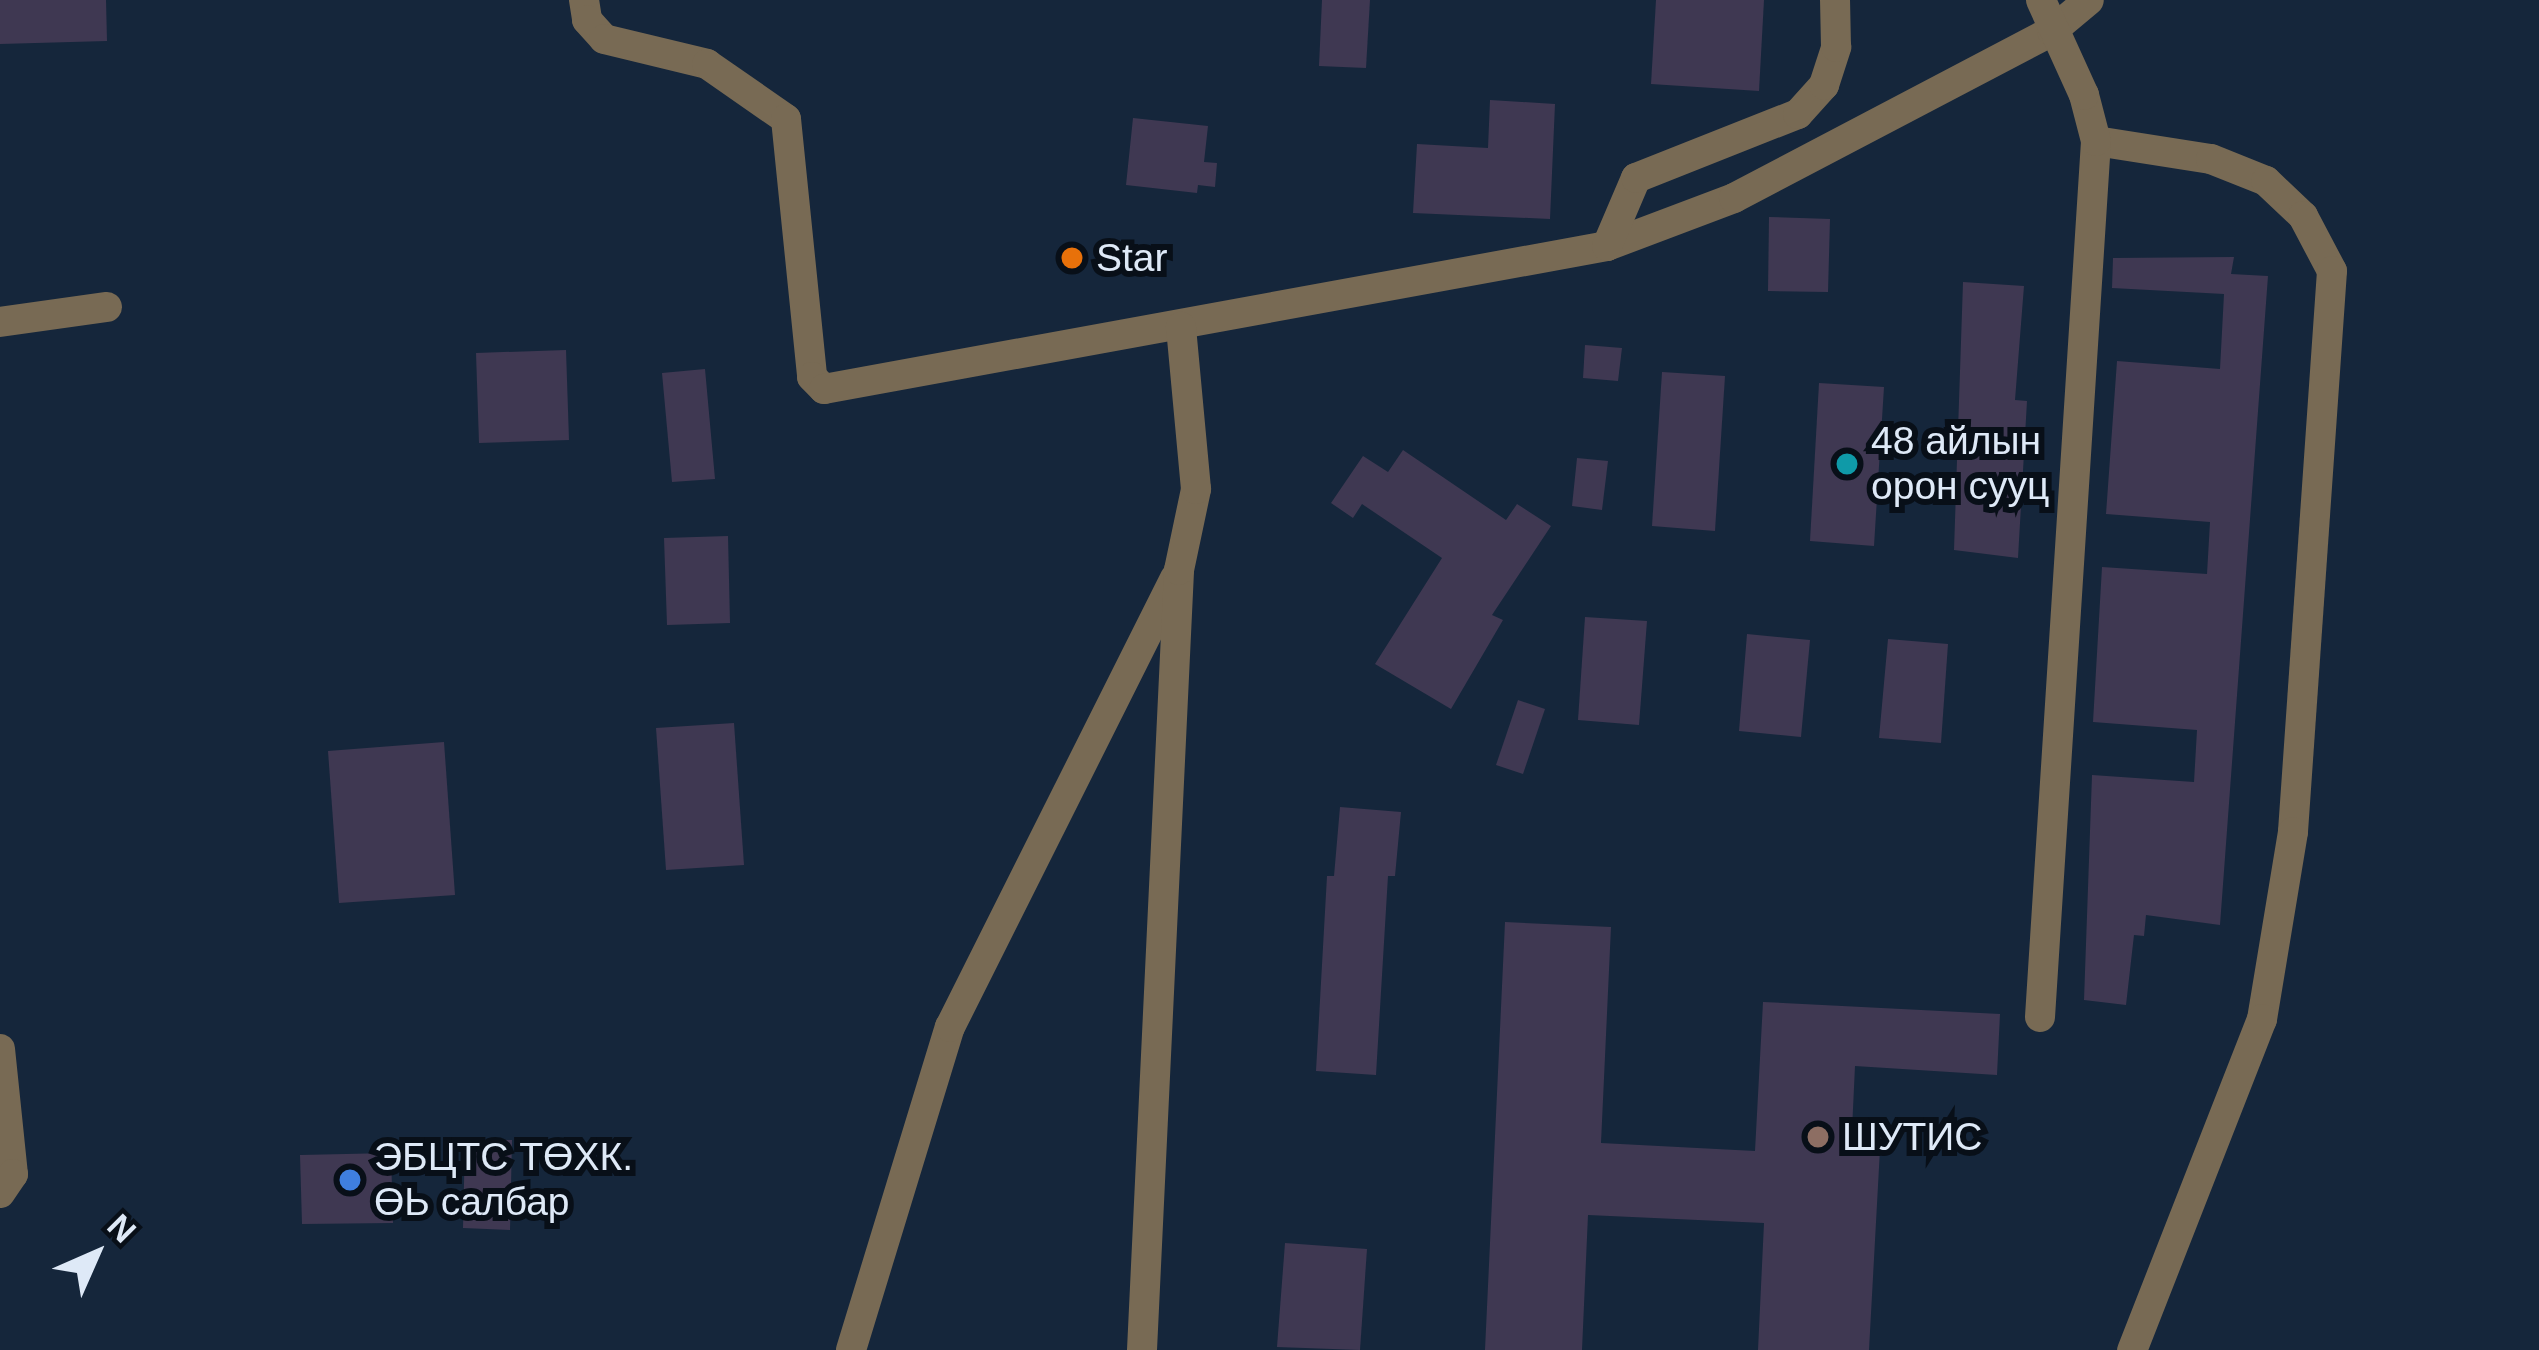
<!DOCTYPE html>
<html>
<head>
<meta charset="utf-8">
<style>
  body { margin:0 }
  #map { position:relative; width:2539px; height:1350px; overflow:hidden; background:#15263b; font-family:Arial,sans-serif }
  div>[style] { position:absolute }
  .building>* { inset:0; background:#3f3852 }
  .minor>* { height:30px; margin:-15px; padding:0 15px; transform-origin:15px; border-radius:15px; background:#786a54 }
  .dots>* { width:33px; height:33px; translate:-50% -50%; box-sizing:border-box; border:6px solid #080f18; border-radius:50% }
  span { translate:-50% -50%; white-space:nowrap; text-align:center; line-height:1.15; -webkit-text-stroke:12px #080f18; paint-order:stroke }
  .poi-label { font-size:39px; color:#dee9f7 }
  .left { translate:0 -50%; text-align:left }
  .north { position:absolute; left:36px; top:1194px; width:120px; height:120px; -webkit-text-stroke:9px #080f18; paint-order:stroke; rotate:45deg; font-size:33px; font-weight:700; line-height:48px; text-align:center; color:#dee9f7 }
  .north::after { content:''; display:block; margin:auto; width:42px; height:54px; background:#dee9f7; clip-path:polygon(50% 0,100% 100%,50% 72%,0 100%) }
</style>
</head>
<body>
<div id="map">
  <div class="building">
    <i style="clip-path:polygon(0 0,106px 0,107px 41px,0 44px)"></i>
    <i style="clip-path:polygon(1322px 0,1370px 0,1366px 68px,1319px 66px)"></i>
    <i style="clip-path:polygon(1656px 0,1764px 0,1759px 91px,1651px 84px)"></i>
    <i style="clip-path:polygon(1490px 100px,1555px 104px,1550px 219px,1413px 213px,1417px 144px,1488px 148px)"></i>
    <i style="clip-path:polygon(1133px 118px,1208px 126px,1204px 162px,1217px 163px,1215px 187px,1198px 185px,1197px 193px,1126px 185px)"></i>
    <i style="clip-path:polygon(1769px 217px,1830px 219px,1828px 292px,1768px 291px)"></i>
    <i style="clip-path:polygon(2234px 257px,2231px 274px,2268px 276px,2220px 925px,2146px 915px,2144px 936px,2134px 935px,2126px 1005px,2084px 1000px,2092px 775px,2194px 782px,2197px 730px,2093px 722px,2102px 567px,2207px 574px,2210px 522px,2106px 514px,2117px 361px,2220px 369px,2224px 294px,2112px 288px,2113px 258px)"></i>
    <i style="clip-path:polygon(1963px 282px,2024px 286px,2015px 400px,2027px 401px,2018px 558px,1954px 550px)"></i>
    <i style="clip-path:polygon(1585px 345px,1622px 348px,1618px 381px,1583px 378px)"></i>
    <i style="clip-path:polygon(566px 350px,569px 440px,479px 443px,476px 353px)"></i>
    <i style="clip-path:polygon(705px 369px,715px 479px,672px 482px,662px 373px)"></i>
    <i style="clip-path:polygon(1662px 372px,1725px 376px,1715px 531px,1652px 526px)"></i>
    <i style="clip-path:polygon(1819px 383px,1884px 387px,1874px 546px,1810px 541px)"></i>
    <i style="clip-path:polygon(1403px 450px,1506px 520px,1517px 504px,1551px 526px,1492px 615px,1503px 620px,1451px 709px,1375px 664px,1442px 558px,1362px 504px,1353px 518px,1331px 503px,1363px 456px,1388px 472px)"></i>
    <i style="clip-path:polygon(1577px 458px,1608px 461px,1602px 510px,1572px 506px)"></i>
    <i style="clip-path:polygon(728px 536px,730px 623px,667px 625px,664px 538px)"></i>
    <i style="clip-path:polygon(1585px 617px,1647px 621px,1639px 725px,1578px 720px)"></i>
    <i style="clip-path:polygon(1747px 634px,1810px 640px,1801px 737px,1739px 731px)"></i>
    <i style="clip-path:polygon(1888px 639px,1948px 644px,1941px 743px,1879px 738px)"></i>
    <i style="clip-path:polygon(1518px 700px,1545px 709px,1523px 774px,1496px 765px)"></i>
    <i style="clip-path:polygon(734px 723px,744px 865px,666px 870px,656px 728px)"></i>
    <i style="clip-path:polygon(444px 742px,455px 895px,339px 903px,328px 751px)"></i>
    <i style="clip-path:polygon(1340px 807px,1401px 812px,1395px 876px,1388px 876px,1376px 1075px,1316px 1071px,1327px 876px,1334px 876px)"></i>
    <i style="clip-path:polygon(1505px 922px,1611px 927px,1601px 1143px,1755px 1151px,1763px 1002px,2000px 1014px,1997px 1075px,1855px 1066px,1852px 1130px,1881px 1131px,1869px 1350px,1758px 1350px,1764px 1223px,1588px 1215px,1582px 1350px,1485px 1350px)"></i>
    <i style="clip-path:polygon(465px 1139px,512px 1140px,510px 1230px,463px 1228px)"></i>
    <i style="clip-path:polygon(391px 1153px,393px 1223px,302px 1224px,300px 1155px)"></i>
    <i style="clip-path:polygon(1285px 1243px,1367px 1249px,1360px 1350px,1277px 1347px)"></i>
  </div>
  <div class="minor">
    <i style="left:584px;top:0;width:20px;rotate:81deg"></i>
    <i style="left:587px;top:20px;width:25px;rotate:48deg"></i>
    <i style="left:604px;top:39px;width:106px;rotate:13.6deg"></i>
    <i style="left:707px;top:64px;width:96px;rotate:34.8deg"></i>
    <i style="left:786px;top:119px;width:259px;rotate:84.2deg"></i>
    <i style="left:812px;top:377px;width:17px;rotate:45deg"></i>
    <i style="left:824px;top:389px;width:796px;rotate:-10.35deg"></i>
    <i style="left:1607px;top:246px;width:136px;rotate:-20.7deg"></i>
    <i style="left:1734px;top:198px;width:359px;rotate:-27.7deg"></i>
    <i style="left:2052px;top:31px;width:48px;rotate:-40deg"></i>
    <i style="left:2096px;top:141px;width:116px;rotate:8.9deg"></i>
    <i style="left:2211px;top:159px;width:59px;rotate:21.8deg"></i>
    <i style="left:2266px;top:181px;width:51px;rotate:43.4deg"></i>
    <i style="left:2303px;top:216px;width:62px;rotate:62.2deg"></i>
    <i style="left:2332px;top:271px;width:562px;rotate:93.98deg"></i>
    <i style="left:2293px;top:832px;width:190px;rotate:99.4deg"></i>
    <i style="left:2262px;top:1019px;width:356px;rotate:111.4deg"></i>
    <i style="left:1607px;top:246px;width:74px;rotate:-66.9deg"></i>
    <i style="left:1636px;top:178px;width:174px;rotate:-21.6deg"></i>
    <i style="left:1798px;top:114px;width:39px;rotate:-48deg"></i>
    <i style="left:1824px;top:85px;width:40px;rotate:-72deg"></i>
    <i style="left:1836px;top:47px;width:47px;rotate:-91.2deg"></i>
    <i style="left:0;top:322px;width:108px;rotate:-8deg"></i>
    <i style="left:2040px;top:1017px;width:878px;rotate:-86.34deg"></i>
    <i style="left:2096px;top:141px;width:48px;rotate:-104.6deg"></i>
    <i style="left:2084px;top:95px;width:104px;rotate:-114.4deg"></i>
    <i style="left:0;top:1049px;width:126px;rotate:84.1deg"></i>
    <i style="left:13px;top:1174px;width:23px;rotate:124deg"></i>
    <i style="left:851px;top:1350px;width:338px;rotate:-73deg"></i>
    <i style="left:950px;top:1027px;width:502px;rotate:-63.38deg"></i>
    <i style="left:1142px;top:1350px;width:781px;rotate:-87.28deg"></i>
    <i style="left:1179px;top:570px;width:83px;rotate:-78.1deg"></i>
    <i style="left:1196px;top:489px;width:163px;rotate:-95.3deg"></i>
  </div>
  <div class="dots">
    <i style="left:1072px;top:258px;background:#e8710a"></i>
    <i style="left:1847px;top:464px;background:#0f9aa8"></i>
    <i style="left:1818px;top:1137px;background:#8d6e63"></i>
    <i style="left:350px;top:1180px;background:#3f7fe0"></i>
  </div>
  <div class="poi-label">
    <span class="left" style="left:1096px;top:258px">Star</span>
    <span class="left" style="left:1871px;top:464px">48 айлын<br>орон сууц</span>
    <span class="left" style="left:1842px;top:1137px">ШУТИС</span>
    <span class="left" style="left:374px;top:1180px">ЭБЦТС ТӨХК.<br>ӨЬ салбар</span>
  </div>
  <div class="north">N</div>
</div>
</body>
</html>
